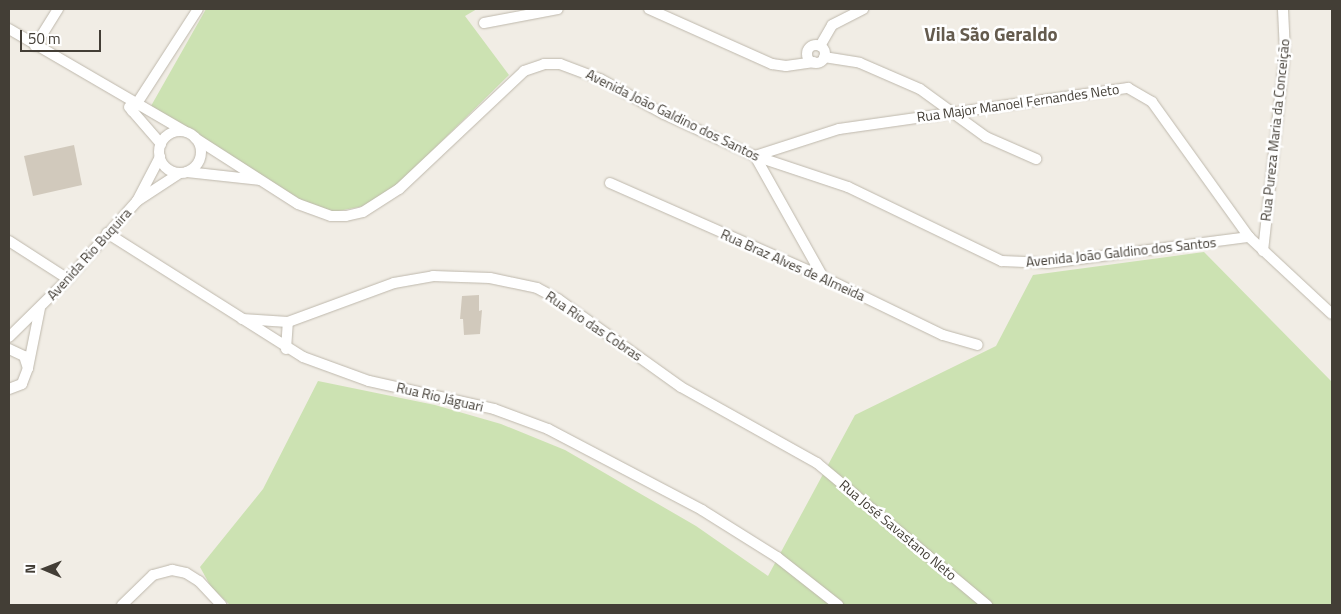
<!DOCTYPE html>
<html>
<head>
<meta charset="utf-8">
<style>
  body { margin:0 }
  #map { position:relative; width:1341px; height:614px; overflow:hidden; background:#f1ede5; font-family:"Titillium Web",sans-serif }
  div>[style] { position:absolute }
  .green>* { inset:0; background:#cce2b2 }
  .building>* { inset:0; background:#d1c9bc }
  .roads { filter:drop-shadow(0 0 1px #beb8ac) drop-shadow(0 0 1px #beb8ac) }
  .minor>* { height:10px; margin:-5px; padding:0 5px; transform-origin:5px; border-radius:5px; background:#fff }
  .minor>.ring { margin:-5px; padding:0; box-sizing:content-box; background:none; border:10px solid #fff; border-radius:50% }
  span { translate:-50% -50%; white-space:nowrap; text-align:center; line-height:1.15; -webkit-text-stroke:5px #fff; paint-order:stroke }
  .street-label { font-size:14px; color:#433e36 }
  .district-label { font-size:19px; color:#645b4e; font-weight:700 }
  .frame { position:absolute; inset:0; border:10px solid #433e36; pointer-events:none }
  .north { position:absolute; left:20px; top:544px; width:50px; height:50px; -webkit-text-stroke:4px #fff; paint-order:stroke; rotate:271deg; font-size:14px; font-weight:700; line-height:20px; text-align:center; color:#433e36 }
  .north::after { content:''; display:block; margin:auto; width:18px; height:22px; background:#433e36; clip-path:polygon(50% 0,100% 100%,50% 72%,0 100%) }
  .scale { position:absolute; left:20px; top:30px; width:81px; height:22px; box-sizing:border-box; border:2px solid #433e36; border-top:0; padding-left:6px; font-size:15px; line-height:18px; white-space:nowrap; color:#433e36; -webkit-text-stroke:4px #fff; paint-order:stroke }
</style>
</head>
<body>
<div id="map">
  <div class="green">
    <i style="clip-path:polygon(206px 9px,477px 9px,465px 16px,509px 75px,391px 191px,364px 206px,323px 214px,262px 179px,151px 106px)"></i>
    <i style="clip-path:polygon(1204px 252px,1332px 382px,1332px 605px,230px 605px,211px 587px,200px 567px,263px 489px,318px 381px,435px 405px,501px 424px,565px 450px,696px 526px,768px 576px,855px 415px,996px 346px,1033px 275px)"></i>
  </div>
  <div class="building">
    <i style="clip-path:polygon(74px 145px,82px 185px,33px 196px,24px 156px)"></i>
    <i style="clip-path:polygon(479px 295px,479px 311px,482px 310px,480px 334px,464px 335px,463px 319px,460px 319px,462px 296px)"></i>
  </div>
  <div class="roads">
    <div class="minor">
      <i style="left:649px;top:9px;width:135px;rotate:24.1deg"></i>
      <i style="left:772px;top:64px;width:14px;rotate:8deg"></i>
      <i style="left:786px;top:66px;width:28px;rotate:-8deg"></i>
      <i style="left:484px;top:23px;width:75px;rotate:-10.7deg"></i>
      <i style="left:9px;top:29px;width:203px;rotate:30.2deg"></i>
      <i class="ring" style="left:807px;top:45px;width:8px;height:8px"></i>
      <i style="left:35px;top:46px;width:44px;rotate:-58.1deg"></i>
      <i style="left:820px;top:46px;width:24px;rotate:-60deg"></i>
      <i style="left:832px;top:25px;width:35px;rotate:-27deg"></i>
      <i style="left:824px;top:57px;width:36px;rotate:9deg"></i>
      <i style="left:860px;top:63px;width:65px;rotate:23.4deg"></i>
      <i style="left:920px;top:89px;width:82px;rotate:36deg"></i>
      <i style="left:986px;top:137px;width:55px;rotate:23.7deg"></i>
      <i style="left:129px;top:107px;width:49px;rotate:49.1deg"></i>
      <i style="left:132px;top:111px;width:121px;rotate:-57.1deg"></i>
      <i class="ring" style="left:159px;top:131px;width:32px;height:32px"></i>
      <i style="left:195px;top:138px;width:122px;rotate:32.7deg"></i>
      <i style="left:298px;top:204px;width:35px;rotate:20deg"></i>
      <i style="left:331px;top:216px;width:15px"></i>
      <i style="left:346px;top:216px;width:17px;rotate:-13deg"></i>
      <i style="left:363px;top:212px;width:43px;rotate:-32.6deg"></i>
      <i style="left:399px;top:189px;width:172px;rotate:-43.3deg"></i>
      <i style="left:524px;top:71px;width:21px;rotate:-19deg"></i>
      <i style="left:544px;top:64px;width:16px"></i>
      <i style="left:560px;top:64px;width:43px;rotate:20.6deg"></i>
      <i style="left:600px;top:79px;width:73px;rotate:28.7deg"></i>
      <i style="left:664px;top:114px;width:100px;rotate:24.8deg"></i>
      <i style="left:755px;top:156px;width:98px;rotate:18.4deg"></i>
      <i style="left:848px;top:187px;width:171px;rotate:25.7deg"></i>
      <i style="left:1002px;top:261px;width:46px;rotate:2.5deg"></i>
      <i style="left:1048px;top:263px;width:203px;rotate:-7.4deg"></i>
      <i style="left:755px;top:156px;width:88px;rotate:-17.8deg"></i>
      <i style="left:839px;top:129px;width:292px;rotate:-8.1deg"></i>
      <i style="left:1128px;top:88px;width:28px;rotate:30deg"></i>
      <i style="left:1152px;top:102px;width:166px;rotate:54.3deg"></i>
      <i style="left:1249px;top:237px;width:113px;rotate:42.9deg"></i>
      <i style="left:755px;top:156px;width:139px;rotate:60.7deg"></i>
      <i style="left:187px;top:172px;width:72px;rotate:6.3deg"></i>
      <i style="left:610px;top:183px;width:233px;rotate:23.8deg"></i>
      <i style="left:823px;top:277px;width:133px;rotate:25.8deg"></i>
      <i style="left:943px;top:335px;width:36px;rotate:16deg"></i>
      <i style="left:137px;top:201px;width:51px;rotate:-33.1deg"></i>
      <i style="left:107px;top:233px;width:232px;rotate:32.3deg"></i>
      <i style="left:303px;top:357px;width:70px;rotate:20deg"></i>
      <i style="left:369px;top:381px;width:128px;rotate:12.6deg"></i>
      <i style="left:494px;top:409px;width:58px;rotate:20.3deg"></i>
      <i style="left:548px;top:429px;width:174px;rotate:27.7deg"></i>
      <i style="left:702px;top:510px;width:89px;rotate:32.1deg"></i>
      <i style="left:777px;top:557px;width:78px;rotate:38.2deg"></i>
      <i style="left:9px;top:241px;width:70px;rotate:32.8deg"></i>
      <i style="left:1263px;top:251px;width:200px;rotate:-83.7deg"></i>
      <i style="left:1285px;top:52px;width:43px;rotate:-92.7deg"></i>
      <i style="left:242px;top:319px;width:46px;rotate:3.7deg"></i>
      <i style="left:288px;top:322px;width:113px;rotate:-20.2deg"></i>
      <i style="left:394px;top:283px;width:40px;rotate:-10deg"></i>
      <i style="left:433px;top:276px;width:57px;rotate:2deg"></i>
      <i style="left:490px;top:278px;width:48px;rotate:12deg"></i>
      <i style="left:537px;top:288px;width:24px;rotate:28deg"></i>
      <i style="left:558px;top:299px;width:151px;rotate:35.6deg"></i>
      <i style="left:681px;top:387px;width:156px;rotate:29.2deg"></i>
      <i style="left:817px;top:463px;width:222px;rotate:39.9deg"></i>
      <i style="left:9px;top:337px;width:83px;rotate:-44.5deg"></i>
      <i style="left:68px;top:279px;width:104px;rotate:-48.5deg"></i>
      <i style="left:137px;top:201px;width:50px;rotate:-62.4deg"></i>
      <i style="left:9px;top:349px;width:17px;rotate:25deg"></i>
      <i style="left:24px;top:356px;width:13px;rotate:72deg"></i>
      <i style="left:28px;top:368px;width:17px;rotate:111deg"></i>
      <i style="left:22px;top:384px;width:14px;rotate:159deg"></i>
      <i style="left:286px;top:349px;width:27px;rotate:-86deg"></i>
      <i style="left:28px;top:368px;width:61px;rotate:-78.7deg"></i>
      <i style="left:122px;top:605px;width:43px;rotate:-44.1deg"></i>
      <i style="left:153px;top:575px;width:20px;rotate:-15deg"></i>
      <i style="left:172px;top:570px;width:14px;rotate:12deg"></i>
      <i style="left:186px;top:573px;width:15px;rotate:32deg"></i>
      <i style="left:199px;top:581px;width:33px;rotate:47deg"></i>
    </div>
  </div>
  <div class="street-label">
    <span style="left:1018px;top:103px;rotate:-8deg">Rua Major Manoel Fernandes Neto</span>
    <span style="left:673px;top:115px;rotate:26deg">Avenida João Galdino dos Santos</span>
    <span style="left:1275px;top:130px;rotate:-84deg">Rua Pureza Maria da Conceição</span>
    <span style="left:1121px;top:252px;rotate:-6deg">Avenida João Galdino dos Santos</span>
    <span style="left:89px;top:254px;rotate:-48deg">Avenida Rio Buquira</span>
    <span style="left:793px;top:265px;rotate:24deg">Rua Braz Alves de Almeida</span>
    <span style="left:594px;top:326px;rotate:34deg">Rua Rio das Cobras</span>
    <span style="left:440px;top:397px;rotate:13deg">Rua Rio Jáguari</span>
    <span style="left:898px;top:530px;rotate:40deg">Rua José Savastano Neto</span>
  </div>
  <div class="district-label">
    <span style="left:991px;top:34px">Vila São Geraldo</span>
  </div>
  <div class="frame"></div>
  <div class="north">N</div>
  <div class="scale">50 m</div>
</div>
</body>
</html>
